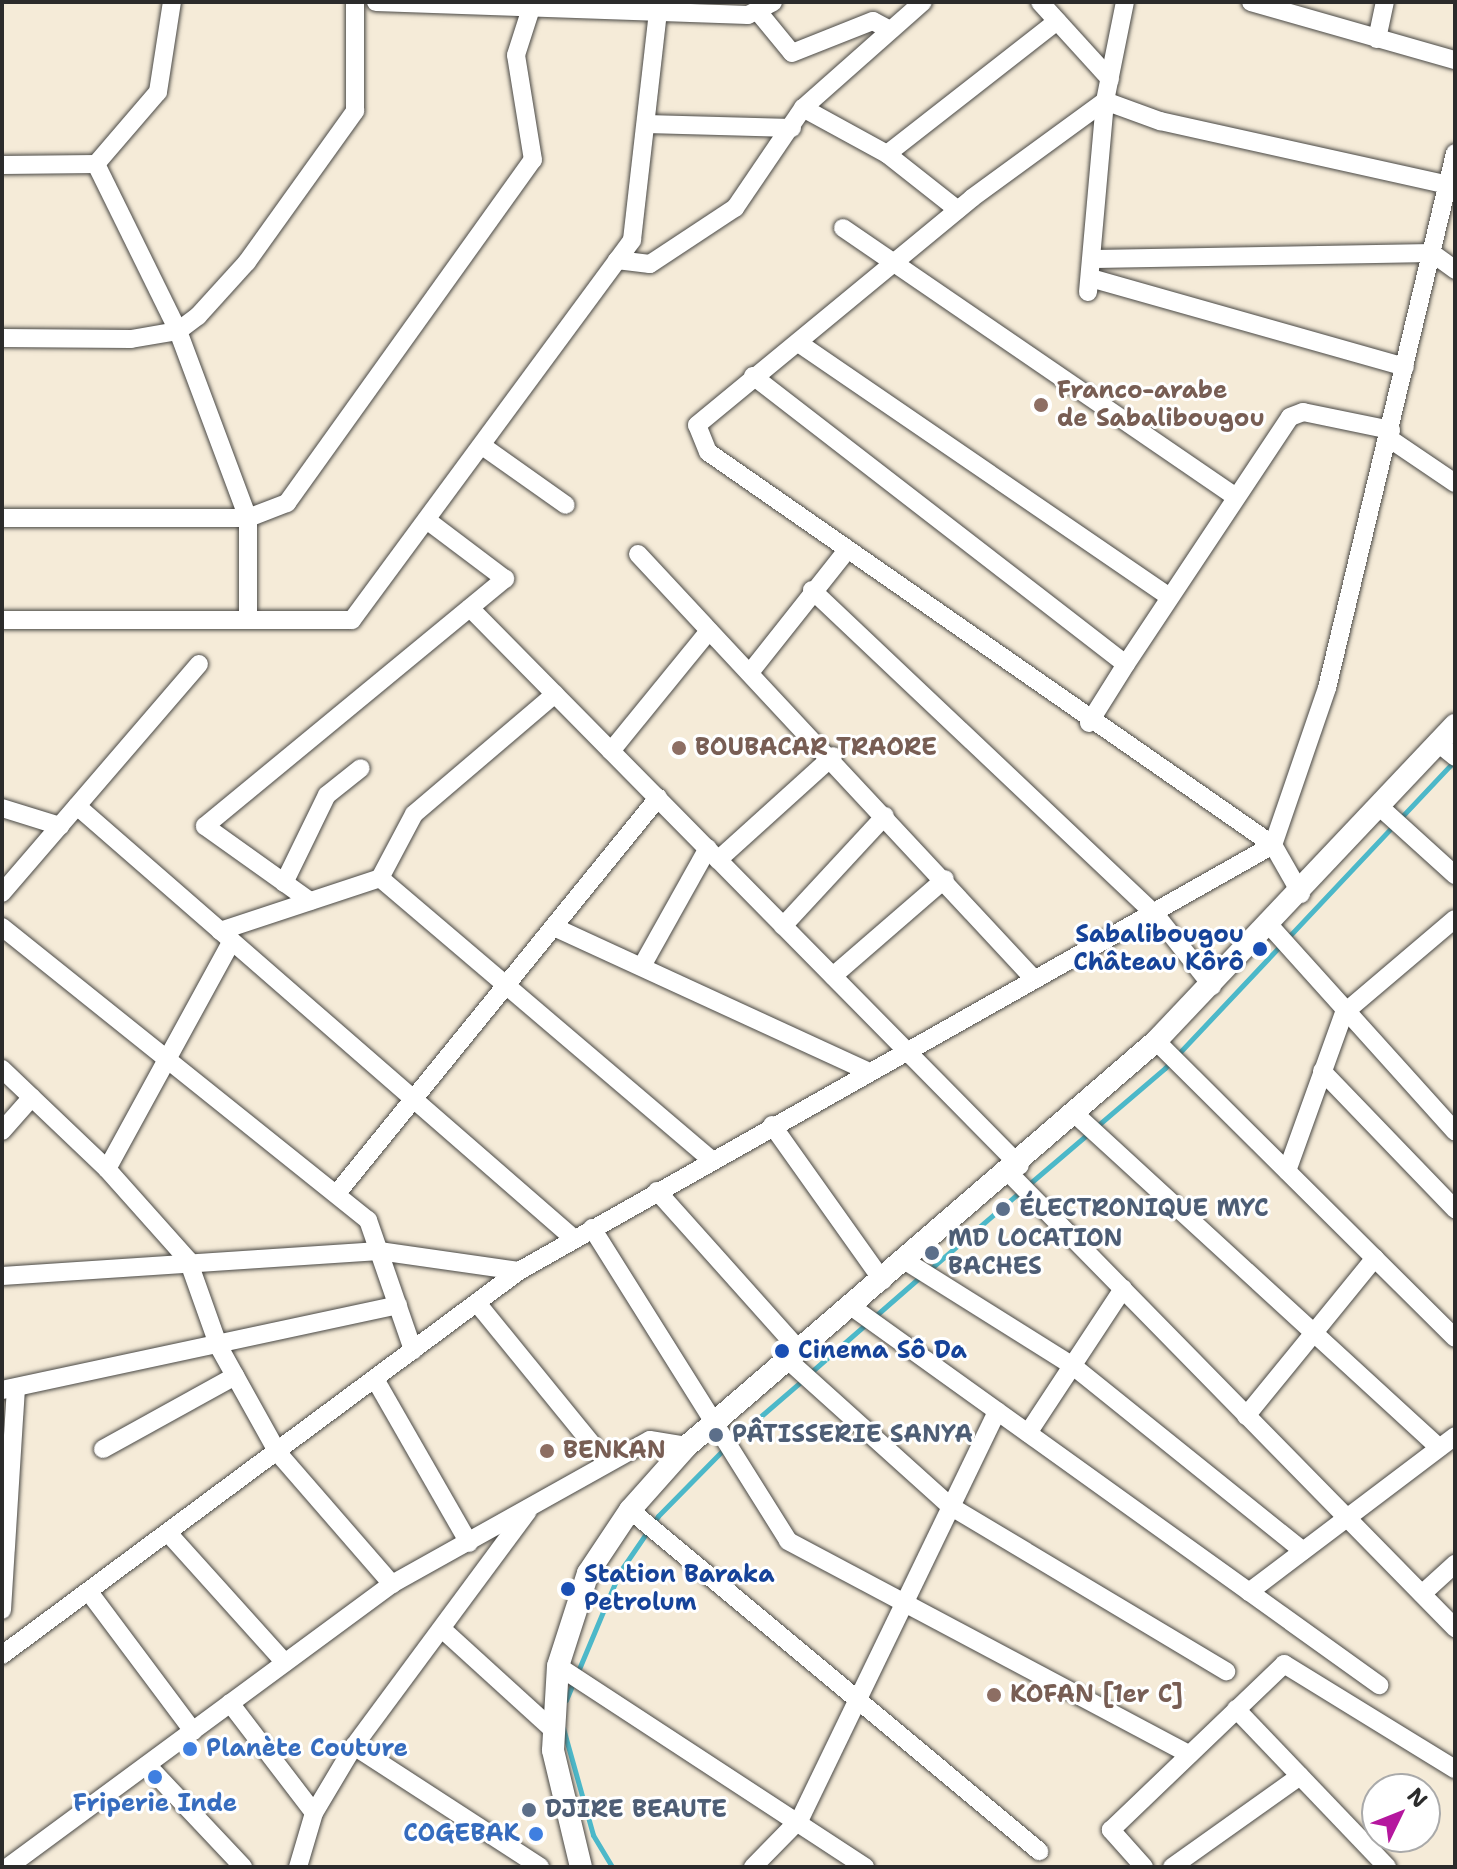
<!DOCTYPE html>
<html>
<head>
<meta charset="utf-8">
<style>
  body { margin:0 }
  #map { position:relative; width:1457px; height:1869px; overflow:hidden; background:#f5ebd8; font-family:"Shantell Sans",sans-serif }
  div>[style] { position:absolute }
  .stream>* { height:5px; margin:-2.5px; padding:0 2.5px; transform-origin:2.5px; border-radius:2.5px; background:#4cb8c9 }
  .roads { filter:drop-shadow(0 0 2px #494845) drop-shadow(0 0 2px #494845) }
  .minor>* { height:18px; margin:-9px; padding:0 9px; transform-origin:9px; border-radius:9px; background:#fff }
  .major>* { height:22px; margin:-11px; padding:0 11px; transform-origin:11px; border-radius:11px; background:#fff }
  .dots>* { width:22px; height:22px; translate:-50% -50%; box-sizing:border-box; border:4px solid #fff; border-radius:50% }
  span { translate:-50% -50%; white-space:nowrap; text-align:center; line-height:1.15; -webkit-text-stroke:6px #fff; paint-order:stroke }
  .education-label { font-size:24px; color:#785e54; font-weight:700 }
  .left { translate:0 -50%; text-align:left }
  .transit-label { font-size:24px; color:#164399; font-weight:700 }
  .right { translate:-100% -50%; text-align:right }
  .service-label { font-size:24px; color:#4e5e75; font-weight:700 }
  .shop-label { font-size:24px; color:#366cbe; font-weight:700 }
  .frame { position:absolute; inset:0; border:4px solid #2b2b2b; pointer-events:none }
  .north { position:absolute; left:1361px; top:1773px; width:80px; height:80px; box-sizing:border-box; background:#fff; border:2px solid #aaa; border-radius:50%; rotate:47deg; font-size:22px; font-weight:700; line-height:32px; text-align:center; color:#2b2b2b }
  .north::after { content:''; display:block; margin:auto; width:28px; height:36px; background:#b5179e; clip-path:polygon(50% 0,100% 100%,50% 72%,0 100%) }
</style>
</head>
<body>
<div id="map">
  <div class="stream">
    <i style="left:1028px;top:1185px;width:180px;rotate:-40.5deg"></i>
    <i style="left:1165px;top:1068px;width:422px;rotate:-46.7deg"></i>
    <i style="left:928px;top:1271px;width:123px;rotate:-40.7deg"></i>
    <i style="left:873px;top:1318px;width:62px;rotate:-41.1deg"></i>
    <i style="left:810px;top:1373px;width:74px;rotate:-41.2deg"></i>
    <i style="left:732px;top:1441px;width:94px;rotate:-40.7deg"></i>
    <i style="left:566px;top:1700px;width:138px;rotate:-67.3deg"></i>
    <i style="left:619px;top:1573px;width:69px;rotate:-55.6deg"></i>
    <i style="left:658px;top:1516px;width:95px;rotate:-45.4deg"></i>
    <i style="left:563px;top:1728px;width:111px;rotate:74.3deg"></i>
    <i style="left:593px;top:1835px;width:37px;rotate:59deg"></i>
  </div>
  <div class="roads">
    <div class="minor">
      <i style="left:376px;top:2px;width:372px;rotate:2deg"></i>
      <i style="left:748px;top:15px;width:28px;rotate:-27deg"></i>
      <i style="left:1040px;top:2px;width:104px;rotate:47.7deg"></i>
      <i style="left:1251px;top:2px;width:212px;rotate:15.9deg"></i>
      <i style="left:760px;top:14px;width:50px;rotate:50.6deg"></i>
      <i style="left:792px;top:53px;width:87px;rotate:-21.6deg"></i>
      <i style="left:873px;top:21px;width:17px;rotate:28deg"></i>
      <i style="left:1377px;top:39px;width:38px;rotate:-78deg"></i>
      <i style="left:803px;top:108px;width:96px;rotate:28.7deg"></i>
      <i style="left:887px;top:154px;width:90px;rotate:38.3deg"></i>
      <i style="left:646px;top:124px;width:146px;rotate:1.6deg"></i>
      <i style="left:887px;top:154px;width:216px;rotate:-38deg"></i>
      <i style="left:96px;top:164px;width:186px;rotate:63.8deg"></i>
      <i style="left:178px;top:331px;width:200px;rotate:69.5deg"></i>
      <i style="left:248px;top:518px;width:102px;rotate:90deg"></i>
      <i style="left:2px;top:165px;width:94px;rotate:-0.6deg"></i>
      <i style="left:96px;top:164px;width:95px;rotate:-49.3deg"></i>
      <i style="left:158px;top:92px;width:91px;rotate:-81.2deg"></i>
      <i style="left:843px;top:228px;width:476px;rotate:34.4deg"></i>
      <i style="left:1095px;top:259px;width:337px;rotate:-1deg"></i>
      <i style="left:1432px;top:253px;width:29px;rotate:36deg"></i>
      <i style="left:617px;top:260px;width:33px;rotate:7deg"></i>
      <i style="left:650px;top:264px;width:102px;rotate:-33.4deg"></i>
      <i style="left:735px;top:208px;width:121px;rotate:-55.8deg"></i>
      <i style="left:803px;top:108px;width:160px;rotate:-41.5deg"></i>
      <i style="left:1094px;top:279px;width:323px;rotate:15.8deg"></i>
      <i style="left:1088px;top:292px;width:192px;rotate:-84.9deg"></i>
      <i style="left:1105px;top:101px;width:101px;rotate:-78.6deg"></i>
      <i style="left:2px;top:338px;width:129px;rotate:0.4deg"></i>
      <i style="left:131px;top:339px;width:48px;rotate:-9.7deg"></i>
      <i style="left:178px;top:331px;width:25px;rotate:-37deg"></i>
      <i style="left:198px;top:316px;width:73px;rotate:-47.8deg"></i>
      <i style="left:247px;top:262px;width:186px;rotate:-54.4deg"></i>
      <i style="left:355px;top:111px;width:109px;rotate:-90deg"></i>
      <i style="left:800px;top:344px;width:448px;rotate:34.4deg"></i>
      <i style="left:753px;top:376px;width:471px;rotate:37.7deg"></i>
      <i style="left:1126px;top:664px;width:296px;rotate:-56.4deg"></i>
      <i style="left:1290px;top:417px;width:14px;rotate:-21deg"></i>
      <i style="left:1303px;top:412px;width:90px;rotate:11.6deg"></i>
      <i style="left:1390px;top:439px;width:78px;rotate:34.1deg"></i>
      <i style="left:484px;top:447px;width:100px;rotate:35.3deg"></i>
      <i style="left:2px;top:518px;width:246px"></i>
      <i style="left:248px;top:518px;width:42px;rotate:-21deg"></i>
      <i style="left:287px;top:503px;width:422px;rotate:-54.4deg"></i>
      <i style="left:533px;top:160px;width:106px;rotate:-99.2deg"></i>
      <i style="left:516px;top:55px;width:56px;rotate:-72.2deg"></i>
      <i style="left:638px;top:554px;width:582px;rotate:47.02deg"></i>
      <i style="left:812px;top:590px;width:472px;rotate:43.4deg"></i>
      <i style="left:1155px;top:914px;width:92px;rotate:51.6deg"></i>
      <i style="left:470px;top:608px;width:783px;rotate:45.41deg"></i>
      <i style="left:2px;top:620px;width:350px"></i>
      <i style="left:352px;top:620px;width:472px;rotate:-53.6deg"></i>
      <i style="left:632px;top:240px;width:240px;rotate:-83.5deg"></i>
      <i style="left:752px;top:670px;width:153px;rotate:-51.6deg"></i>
      <i style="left:1089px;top:723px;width:70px;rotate:-57.9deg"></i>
      <i style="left:1438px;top:743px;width:22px;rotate:39deg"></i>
      <i style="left:611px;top:751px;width:155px;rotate:-50.8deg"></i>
      <i style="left:77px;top:806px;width:658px;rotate:41.05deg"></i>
      <i style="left:2px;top:808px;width:61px;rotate:17.2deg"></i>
      <i style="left:1381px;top:808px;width:100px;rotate:42.2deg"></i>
      <i style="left:718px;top:860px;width:155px;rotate:-42.1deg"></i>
      <i style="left:380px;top:878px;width:433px;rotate:40.4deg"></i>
      <i style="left:284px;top:883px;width:98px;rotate:-64deg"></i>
      <i style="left:327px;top:795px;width:43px;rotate:-38.5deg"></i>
      <i style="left:2px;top:893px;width:302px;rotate:-49.3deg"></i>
      <i style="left:1301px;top:894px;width:56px;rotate:-119.7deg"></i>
      <i style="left:1273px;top:845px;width:688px;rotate:-145.18deg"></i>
      <i style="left:708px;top:452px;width:29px;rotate:-112deg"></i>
      <i style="left:697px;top:425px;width:357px;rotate:-39.5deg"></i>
      <i style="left:972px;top:198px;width:165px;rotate:-36.1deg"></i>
      <i style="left:1105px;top:101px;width:59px;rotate:20deg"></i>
      <i style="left:1160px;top:121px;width:295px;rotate:12.5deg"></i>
      <i style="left:310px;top:901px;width:129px;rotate:-144.5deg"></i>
      <i style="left:205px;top:826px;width:389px;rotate:-39.5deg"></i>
      <i style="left:505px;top:579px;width:96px;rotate:-143deg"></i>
      <i style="left:783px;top:926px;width:150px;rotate:-47.2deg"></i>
      <i style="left:2px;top:927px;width:469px;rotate:38.7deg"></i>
      <i style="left:368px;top:1220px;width:138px;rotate:70.9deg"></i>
      <i style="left:554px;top:927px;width:345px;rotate:24.7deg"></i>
      <i style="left:1271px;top:927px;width:275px;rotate:48deg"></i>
      <i style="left:220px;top:931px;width:169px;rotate:-18.3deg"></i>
      <i style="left:380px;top:878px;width:72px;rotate:-62deg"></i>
      <i style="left:414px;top:814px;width:185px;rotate:-40.4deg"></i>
      <i style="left:642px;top:966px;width:135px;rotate:-60.8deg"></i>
      <i style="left:833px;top:976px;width:148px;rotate:-40.9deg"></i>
      <i style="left:1156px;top:1041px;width:421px;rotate:44.8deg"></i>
      <i style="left:2px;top:1069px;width:145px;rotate:43.6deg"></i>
      <i style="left:107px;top:1169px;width:122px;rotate:48.3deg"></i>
      <i style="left:188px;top:1260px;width:92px;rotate:70.4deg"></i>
      <i style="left:219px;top:1347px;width:121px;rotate:60.9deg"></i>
      <i style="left:278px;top:1453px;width:174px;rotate:49deg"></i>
      <i style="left:1322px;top:1071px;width:192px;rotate:46.1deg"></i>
      <i style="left:1075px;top:1114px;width:494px;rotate:42.5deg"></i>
      <i style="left:772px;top:1125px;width:191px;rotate:54.6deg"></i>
      <i style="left:2px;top:1131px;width:45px;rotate:-48.6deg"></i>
      <i style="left:107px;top:1169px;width:260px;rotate:-61.3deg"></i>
      <i style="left:1287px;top:1171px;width:168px;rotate:-70.2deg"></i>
      <i style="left:1344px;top:1013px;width:145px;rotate:-40.3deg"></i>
      <i style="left:1010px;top:1174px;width:636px;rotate:45.57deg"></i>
      <i style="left:657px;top:1191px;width:215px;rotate:48.2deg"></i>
      <i style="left:338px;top:1192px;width:508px;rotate:-50.92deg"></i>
      <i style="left:592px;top:1228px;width:369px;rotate:57.9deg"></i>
      <i style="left:788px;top:1541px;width:454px;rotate:28deg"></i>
      <i style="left:907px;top:1262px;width:196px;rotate:32.1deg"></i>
      <i style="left:1073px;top:1366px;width:295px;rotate:38.8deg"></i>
      <i style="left:2px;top:1276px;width:378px;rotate:-3.8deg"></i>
      <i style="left:379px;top:1251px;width:141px;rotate:8.1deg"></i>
      <i style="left:477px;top:1303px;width:204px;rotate:50.8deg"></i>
      <i style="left:852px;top:1307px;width:649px;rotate:35.65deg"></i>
      <i style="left:789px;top:1361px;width:217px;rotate:42deg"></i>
      <i style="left:950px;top:1506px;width:322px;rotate:30.9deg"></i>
      <i style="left:375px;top:1379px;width:189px;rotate:60.2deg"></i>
      <i style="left:2px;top:1390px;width:405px;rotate:-12.1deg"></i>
      <i style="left:1246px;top:1416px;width:204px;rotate:-50.8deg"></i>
      <i style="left:1028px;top:1433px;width:173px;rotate:-56.6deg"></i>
      <i style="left:103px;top:1449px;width:151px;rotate:-28.9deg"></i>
      <i style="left:630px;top:1510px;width:533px;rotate:39.82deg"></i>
      <i style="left:169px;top:1534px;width:173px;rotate:48deg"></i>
      <i style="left:89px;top:1592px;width:174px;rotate:53.2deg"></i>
      <i style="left:1249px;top:1592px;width:258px;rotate:-37.1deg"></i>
      <i style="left:1422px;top:1594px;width:45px;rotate:-42.3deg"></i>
      <i style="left:2px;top:1610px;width:221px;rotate:-86.4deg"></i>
      <i style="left:442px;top:1629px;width:151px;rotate:42.3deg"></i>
      <i style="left:2px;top:1655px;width:644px;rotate:-36.6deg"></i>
      <i style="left:519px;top:1271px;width:866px;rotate:-29.47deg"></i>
      <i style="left:1273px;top:845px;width:166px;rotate:-71deg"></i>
      <i style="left:1327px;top:688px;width:550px;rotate:-76.54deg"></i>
      <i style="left:558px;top:1666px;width:367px;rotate:33.2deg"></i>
      <i style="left:230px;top:1703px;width:138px;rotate:52.6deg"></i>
      <i style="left:1236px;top:1709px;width:219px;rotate:46.3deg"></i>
      <i style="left:354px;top:1746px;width:222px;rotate:33deg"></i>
      <i style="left:147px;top:1765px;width:140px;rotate:46.7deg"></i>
      <i style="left:8px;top:1867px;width:477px;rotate:-36.4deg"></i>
      <i style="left:392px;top:1584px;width:295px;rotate:-29.2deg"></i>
      <i style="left:650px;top:1440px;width:37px;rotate:9deg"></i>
      <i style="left:298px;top:1867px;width:56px;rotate:-73.5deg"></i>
      <i style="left:314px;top:1813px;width:78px;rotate:-59.2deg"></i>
      <i style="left:354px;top:1746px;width:292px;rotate:-53.5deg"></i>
      <i style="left:753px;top:1867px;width:67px;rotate:-45.6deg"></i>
      <i style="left:800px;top:1819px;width:453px;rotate:-64.2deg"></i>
      <i style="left:1144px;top:1867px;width:50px;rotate:-131.7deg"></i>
      <i style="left:1111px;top:1830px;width:240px;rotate:-43.8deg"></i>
      <i style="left:1284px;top:1664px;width:201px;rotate:31.6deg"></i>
      <i style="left:1172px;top:1867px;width:157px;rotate:-35.4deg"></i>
    </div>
    <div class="major">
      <i style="left:581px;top:1867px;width:120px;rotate:-103.5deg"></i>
      <i style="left:553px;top:1750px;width:84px;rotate:-86.6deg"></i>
      <i style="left:558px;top:1666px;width:98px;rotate:-72.1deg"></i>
      <i style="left:588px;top:1573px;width:76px;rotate:-56.3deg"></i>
      <i style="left:630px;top:1510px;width:86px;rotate:-48.3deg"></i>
      <i style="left:687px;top:1446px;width:620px;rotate:-40.81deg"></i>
      <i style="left:1156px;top:1041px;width:435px;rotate:-46.6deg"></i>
    </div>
  </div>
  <div class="dots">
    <i style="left:1041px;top:405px;background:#8d6e63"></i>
    <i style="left:679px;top:748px;background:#8d6e63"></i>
    <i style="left:1260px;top:949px;background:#1a4fb4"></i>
    <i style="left:1003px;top:1209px;background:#5c6f8a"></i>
    <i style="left:932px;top:1253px;background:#5c6f8a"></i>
    <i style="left:782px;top:1351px;background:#1a4fb4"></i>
    <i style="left:716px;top:1435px;background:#5c6f8a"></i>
    <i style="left:547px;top:1451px;background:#8d6e63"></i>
    <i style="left:568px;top:1589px;background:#1a4fb4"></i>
    <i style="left:994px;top:1695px;background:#8d6e63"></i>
    <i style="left:190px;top:1749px;background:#3f7fe0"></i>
    <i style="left:155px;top:1777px;background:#3f7fe0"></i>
    <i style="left:529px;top:1810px;background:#5c6f8a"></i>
    <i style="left:536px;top:1834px;background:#3f7fe0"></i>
  </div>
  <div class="education-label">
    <span class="left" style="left:1057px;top:405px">Franco-arabe<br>de Sabalibougou</span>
    <span class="left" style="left:695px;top:748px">BOUBACAR TRAORE</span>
    <span class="left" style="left:563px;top:1451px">BENKAN</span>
    <span class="left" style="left:1010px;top:1695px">KOFAN [1er C]</span>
  </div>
  <div class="transit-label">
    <span class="right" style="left:1244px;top:949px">Sabalibougou<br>Château Kôrô</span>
    <span class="left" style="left:798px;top:1351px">Cinema Sô Da</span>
    <span class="left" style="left:584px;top:1589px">Station Baraka<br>Petrolum</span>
  </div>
  <div class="service-label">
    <span class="left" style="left:1019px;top:1209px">ÉLECTRONIQUE MYC</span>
    <span class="left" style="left:948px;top:1253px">MD LOCATION<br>BACHES</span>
    <span class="left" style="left:732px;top:1435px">PÂTISSERIE SANYA</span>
    <span class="left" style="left:545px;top:1810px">DJIRE BEAUTE</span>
  </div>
  <div class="shop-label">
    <span class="left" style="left:206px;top:1749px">Planète Couture</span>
    <span style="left:155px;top:1804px">Friperie Inde</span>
    <span class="right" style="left:520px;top:1834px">COGEBAK</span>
  </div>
  <div class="frame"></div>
  <div class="north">N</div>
</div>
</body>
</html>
